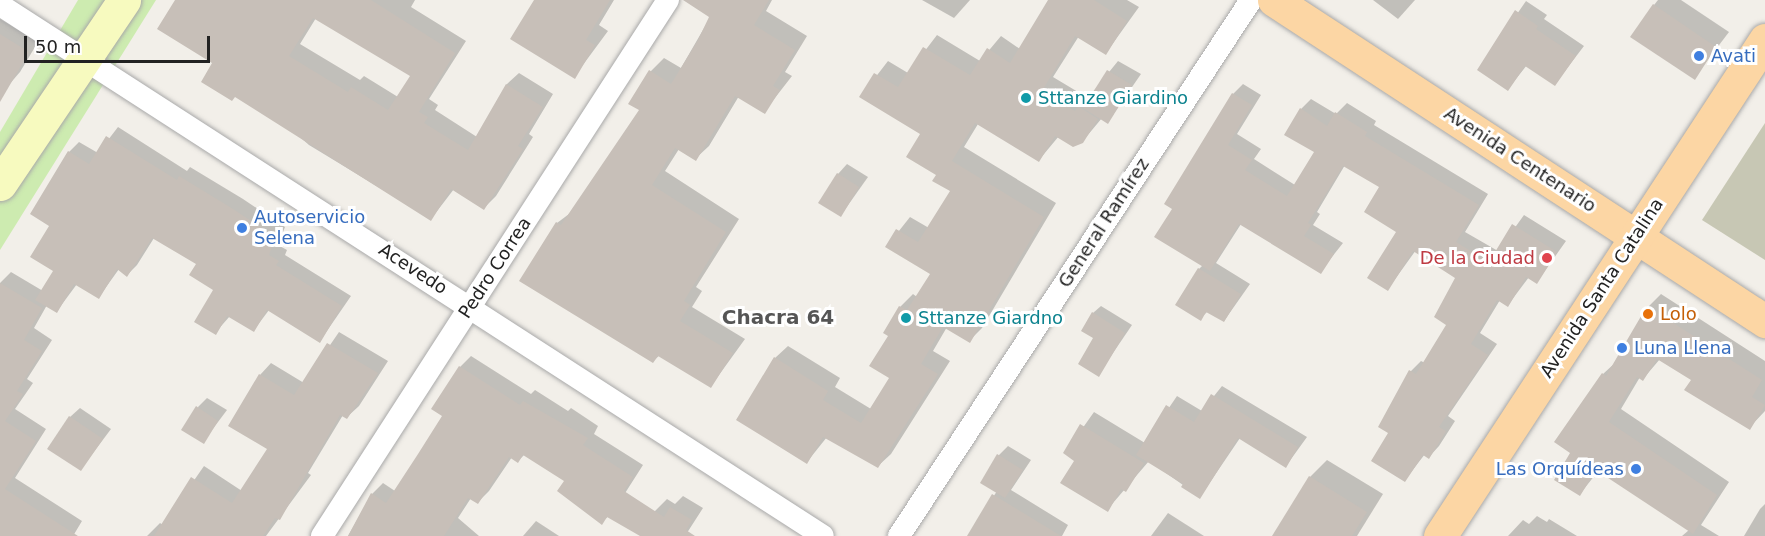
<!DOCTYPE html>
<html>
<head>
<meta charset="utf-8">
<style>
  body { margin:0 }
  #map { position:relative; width:1765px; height:536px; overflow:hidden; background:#f2efe9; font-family:"DejaVu Sans",sans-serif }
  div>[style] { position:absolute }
  .construction>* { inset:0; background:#c7c7b4 }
  .grass>* { inset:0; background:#cdebb0 }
  .shadow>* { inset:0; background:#0003 }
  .building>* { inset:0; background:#c7bfb8 }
  .roads { filter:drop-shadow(0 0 2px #a9a9a9) drop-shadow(0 0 2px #a9a9a9) }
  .street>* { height:22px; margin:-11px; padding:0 11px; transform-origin:11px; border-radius:11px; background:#fff }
  .secondary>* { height:33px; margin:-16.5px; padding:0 16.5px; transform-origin:16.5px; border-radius:16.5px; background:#f7fabf }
  .primary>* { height:33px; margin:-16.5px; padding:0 16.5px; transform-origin:16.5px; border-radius:16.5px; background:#fcd6a4 }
  .dots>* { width:16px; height:16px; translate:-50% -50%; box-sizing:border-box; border:3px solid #fff; border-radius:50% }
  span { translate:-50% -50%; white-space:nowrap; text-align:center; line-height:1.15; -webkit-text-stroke:6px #fff; paint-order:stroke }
  .shop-label { font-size:18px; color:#366cbe }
  .left { translate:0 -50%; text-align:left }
  .right { translate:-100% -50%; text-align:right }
  .culture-label { font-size:18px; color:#0d838f }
  .street-label { font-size:18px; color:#222 }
  .health-label { font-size:18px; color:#be3a42 }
  .food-label { font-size:18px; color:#c56008 }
  .neighbourhood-label { font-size:20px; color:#555; font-weight:700 }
  .scale { position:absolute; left:24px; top:36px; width:186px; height:27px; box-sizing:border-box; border:3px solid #222; border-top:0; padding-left:8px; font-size:18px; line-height:21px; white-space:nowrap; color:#222; -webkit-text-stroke:4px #fff; paint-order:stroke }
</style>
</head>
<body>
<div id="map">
  <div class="construction">
    <i style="clip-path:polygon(1765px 123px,1765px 260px,1702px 220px)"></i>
  </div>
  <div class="grass">
    <i style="clip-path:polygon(78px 0,156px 0,0 250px,0 132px)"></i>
  </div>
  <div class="shadow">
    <i style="clip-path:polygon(evenodd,178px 0,415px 0,411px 7px,466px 41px,429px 99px,438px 105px,435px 110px,477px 137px,507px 84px,519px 73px,553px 94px,529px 134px,533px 137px,496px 196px,484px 208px,454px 189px,431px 219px,309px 145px,215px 63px,178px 0,316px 18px,412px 75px,398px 97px,364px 76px,360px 80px,300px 44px,316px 18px)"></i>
    <i style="clip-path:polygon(536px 0,614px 0,599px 25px,608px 31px,574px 77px)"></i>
    <i style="clip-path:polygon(700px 0,772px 0,766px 11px,807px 36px,785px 72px,792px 76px,764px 112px,739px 96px,709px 146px,695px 159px,679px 149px,665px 171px,739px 219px,696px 287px,702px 291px,692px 307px,745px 339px,711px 386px,660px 355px,653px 361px,557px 223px,573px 211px,641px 110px,651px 71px,664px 58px,681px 68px,711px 16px)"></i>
    <i style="clip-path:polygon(922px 0,970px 0,954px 18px)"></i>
    <i style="clip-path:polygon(1050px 0,1127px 0,1139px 7px,1106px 53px,1079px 36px,1053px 77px,1088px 98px,1118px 61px,1141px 74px,1108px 122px,1102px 118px,1082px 142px,1059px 136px,1039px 160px,978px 124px,964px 147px,1056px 203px,982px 328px,969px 341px,947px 327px,933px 351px,950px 361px,891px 454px,878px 466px,827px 437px,807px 462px,775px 358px,788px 346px,840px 378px,835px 387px,871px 409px,891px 377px,890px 335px,885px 332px,900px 307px,913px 294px,917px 297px,932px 273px,887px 246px,910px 217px,929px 228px,952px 191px,938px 174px,922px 134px,861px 96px,888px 61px,908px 73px,937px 35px,980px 61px,1001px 36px,1020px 49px)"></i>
    <i style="clip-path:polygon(1373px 0,1415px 0,1398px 19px)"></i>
    <i style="clip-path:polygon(1658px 0,1681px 0,1729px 32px,1694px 78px,1654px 5px)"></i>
    <i style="clip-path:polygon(1526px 1px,1547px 15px,1544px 19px,1584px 46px,1555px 84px,1527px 65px,1508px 89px,1479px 69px)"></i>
    <i style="clip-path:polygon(0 19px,38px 42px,20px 72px,0 95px)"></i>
    <i style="clip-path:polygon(1243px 84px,1261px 95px,1237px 134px,1261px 149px,1254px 159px,1295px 185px,1316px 152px,1301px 109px,1311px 99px,1336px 114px,1347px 103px,1376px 121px,1374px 125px,1488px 194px,1465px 232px,1498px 251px,1524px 215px,1566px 241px,1537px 282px,1529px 277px,1508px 305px,1500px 300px,1480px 333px,1497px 344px,1448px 416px,1455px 421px,1439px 446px,1429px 457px,1425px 454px,1405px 480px,1390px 433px,1380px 426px,1411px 371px,1421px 361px,1425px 363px,1448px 324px,1457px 277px,1416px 250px,1388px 289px,1398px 231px,1381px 187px,1345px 165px,1317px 212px,1320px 214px,1313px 225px,1343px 243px,1320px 272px,1241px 224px,1216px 263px,1250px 284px,1224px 321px,1208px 311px,1200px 319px,1199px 269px,1203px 265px,1174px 208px,1233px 94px)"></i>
    <i style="clip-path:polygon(118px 127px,187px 171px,190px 167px,243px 199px,285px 227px,278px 245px,287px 250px,285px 255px,351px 296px,320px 341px,269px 310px,254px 330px,230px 316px,215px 333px,215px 290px,198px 264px,154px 238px,137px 265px,127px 275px,119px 269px,99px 297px,77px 284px,57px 311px,47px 305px,34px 328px,52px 340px,27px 379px,33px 383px,15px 409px,46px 429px,15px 478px,82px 521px,73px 536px,4px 536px,0 534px,0 283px,11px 272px,43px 291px,55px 270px,51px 225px,69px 152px,79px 142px,98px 153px)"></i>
    <i style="clip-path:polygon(847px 164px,868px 177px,841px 215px,838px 174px)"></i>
    <i style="clip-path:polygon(1661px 294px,1765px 361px,1765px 411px,1749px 428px,1693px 379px,1660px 359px,1643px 379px,1640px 377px,1621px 409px,1729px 482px,1701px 525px,1719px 536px,1682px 536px,1689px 530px,1599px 470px,1580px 494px,1572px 452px,1603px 374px,1616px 362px,1648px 307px)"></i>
    <i style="clip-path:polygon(1101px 306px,1132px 325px,1098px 375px,1093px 313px)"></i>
    <i style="clip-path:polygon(339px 332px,388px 361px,359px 406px,347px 417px,343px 415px,308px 473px,311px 475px,266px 536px,147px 536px,160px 523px,163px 525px,204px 466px,242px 491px,269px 449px,260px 375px,271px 363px,304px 383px)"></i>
    <i style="clip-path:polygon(471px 356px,531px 394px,535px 390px,568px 411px,571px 408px,598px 426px,594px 434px,643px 465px,613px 512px,601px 523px,566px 481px,525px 454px,518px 461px,512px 457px,489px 491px,478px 502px,471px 498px,458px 518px,479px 536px,348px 536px,372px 494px,383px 483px,395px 491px,444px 416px,460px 367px)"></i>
    <i style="clip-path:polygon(1222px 386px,1307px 437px,1286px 466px,1240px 438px,1200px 497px,1149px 461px,1107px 510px,1077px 460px,1065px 453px,1094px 412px,1145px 443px,1177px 396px,1202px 411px)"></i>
    <i style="clip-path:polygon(207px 398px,227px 410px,203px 442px,198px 407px)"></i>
    <i style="clip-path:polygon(80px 408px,111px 429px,81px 469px,70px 417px)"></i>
    <i style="clip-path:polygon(1008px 446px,1031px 460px,1011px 490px,1068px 525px,1062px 536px,968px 536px,997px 491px,999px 455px)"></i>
    <i style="clip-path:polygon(1327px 460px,1383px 494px,1357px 536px,1274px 536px,1310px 477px)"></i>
    <i style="clip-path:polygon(683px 496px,703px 508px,685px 536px,643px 536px,655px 511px,667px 499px,675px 504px)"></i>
    <i style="clip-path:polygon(1765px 504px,1765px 536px,1744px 536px,1760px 509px)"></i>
    <i style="clip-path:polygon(1168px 513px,1204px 536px,1151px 536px)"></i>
    <i style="clip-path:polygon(1537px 516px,1547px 522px,1549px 519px,1577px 536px,1508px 536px,1523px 520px,1529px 524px)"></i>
    <i style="clip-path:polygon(536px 521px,559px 536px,523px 536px)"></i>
  </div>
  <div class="building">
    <i style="clip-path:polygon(evenodd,175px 0,371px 0,455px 53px,419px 112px,428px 117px,424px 123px,468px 150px,506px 84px,543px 107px,518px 146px,523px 149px,484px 210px,451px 189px,431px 221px,235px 97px,232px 101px,201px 82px,212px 63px,157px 29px,175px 0,313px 18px,410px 76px,388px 110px,351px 87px,348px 92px,289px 56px,313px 18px)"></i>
    <i style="clip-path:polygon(534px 0,610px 0,586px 40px,595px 45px,575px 79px,510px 39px)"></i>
    <i style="clip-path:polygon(683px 0,769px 0,754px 25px,795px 50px,773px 86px,780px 90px,765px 114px,735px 96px,696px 161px,675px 148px,652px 185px,726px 232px,684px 301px,690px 305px,680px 321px,733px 353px,711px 388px,658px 356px,653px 363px,519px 281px,556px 222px,561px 225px,639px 110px,628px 104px,649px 70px,671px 84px,698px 40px,709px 17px)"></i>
    <i style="clip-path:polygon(1048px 0,1094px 0,1127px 21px,1106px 55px,1075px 36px,1042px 91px,1075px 111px,1078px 106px,1098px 119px,1083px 143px,1073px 147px,1055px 136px,1039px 162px,975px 123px,952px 161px,1044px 217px,970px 343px,943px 327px,921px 364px,938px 374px,878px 468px,823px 437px,807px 464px,736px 420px,774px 357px,828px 391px,823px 400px,861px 423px,889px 378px,869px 366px,888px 336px,883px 333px,899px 306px,907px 310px,930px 274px,885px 247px,896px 229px,918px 242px,950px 191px,932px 181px,936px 175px,906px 157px,920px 134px,859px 97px,874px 73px,898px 87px,923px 47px,970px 75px,987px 48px,1010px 63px)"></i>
    <i style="clip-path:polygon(1653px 4px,1716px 47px,1695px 80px,1630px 37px)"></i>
    <i style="clip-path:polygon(1515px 10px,1538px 26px,1536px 29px,1576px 56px,1555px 86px,1525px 66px,1508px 91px,1477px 70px)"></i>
    <i style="clip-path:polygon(0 34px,29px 52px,0 102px)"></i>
    <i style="clip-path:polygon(1107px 70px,1132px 85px,1108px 124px,1083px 108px)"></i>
    <i style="clip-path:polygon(1232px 93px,1252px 105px,1228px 145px,1252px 160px,1245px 170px,1287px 196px,1314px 152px,1284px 135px,1300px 108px,1327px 126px,1335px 112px,1367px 132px,1365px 136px,1479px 205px,1456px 242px,1489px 262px,1512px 224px,1557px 252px,1537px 284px,1526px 277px,1508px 307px,1497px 300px,1471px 344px,1488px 355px,1439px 427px,1446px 431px,1429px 459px,1423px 455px,1405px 482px,1371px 461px,1388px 433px,1378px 427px,1409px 370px,1416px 374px,1446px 325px,1434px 317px,1455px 278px,1413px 251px,1388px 291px,1367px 278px,1396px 232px,1364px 212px,1379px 187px,1343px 166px,1308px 223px,1311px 225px,1304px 236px,1334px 254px,1321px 274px,1239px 224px,1210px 271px,1154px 237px,1172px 209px,1164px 204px)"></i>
    <i style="clip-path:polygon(106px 136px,177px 180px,179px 176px,233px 209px,275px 237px,269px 255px,279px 261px,276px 265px,342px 306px,320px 343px,267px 310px,254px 332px,227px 316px,216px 335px,194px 322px,213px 290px,189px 275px,196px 264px,152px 238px,127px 277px,117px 269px,99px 299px,74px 284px,57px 313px,35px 300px,53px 271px,30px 257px,49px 226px,30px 214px,68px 151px,89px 164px)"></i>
    <i style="clip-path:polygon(837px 173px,859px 187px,841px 217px,818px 203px)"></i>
    <i style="clip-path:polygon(1198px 268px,1241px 294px,1224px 322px,1206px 312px,1201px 321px,1175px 305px)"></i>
    <i style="clip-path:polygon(0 283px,42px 308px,24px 340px,42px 351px,17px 391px,23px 394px,5px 421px,36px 441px,5px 489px,78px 536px,0 536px)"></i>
    <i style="clip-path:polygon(1647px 306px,1762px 380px,1752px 397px,1765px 405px,1750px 430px,1684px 390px,1691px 380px,1657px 359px,1643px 381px,1637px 377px,1609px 422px,1717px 495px,1693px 534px,1596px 470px,1580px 496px,1554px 480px,1570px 453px,1554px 442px,1602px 373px,1606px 376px)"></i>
    <i style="clip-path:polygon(1092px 312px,1125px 333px,1099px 377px,1078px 364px,1093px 338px,1081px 331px)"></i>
    <i style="clip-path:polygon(327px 343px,378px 373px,347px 419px,340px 415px,280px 520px,275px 518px,263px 536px,154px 536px,191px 477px,232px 503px,267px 449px,228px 426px,259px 374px,294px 395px)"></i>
    <i style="clip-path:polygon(459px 366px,520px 405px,523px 401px,588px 438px,583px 445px,633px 477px,624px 491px,664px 517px,670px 507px,692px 520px,686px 530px,695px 536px,640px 536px,607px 517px,602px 525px,557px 491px,564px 481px,523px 455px,518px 463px,509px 457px,478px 504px,468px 498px,444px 536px,348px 536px,371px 493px,386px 503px,418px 454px,442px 416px,431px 409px)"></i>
    <i style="clip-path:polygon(1211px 394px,1298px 447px,1286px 468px,1238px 438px,1200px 499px,1181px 487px,1183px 484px,1136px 455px,1166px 405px,1194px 422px)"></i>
    <i style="clip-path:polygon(196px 406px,218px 421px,204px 444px,181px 430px)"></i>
    <i style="clip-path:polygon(69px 416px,103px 439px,81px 471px,47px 449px)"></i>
    <i style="clip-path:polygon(1080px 424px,1144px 463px,1126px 492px,1121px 489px,1108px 512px,1060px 483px,1074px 461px,1063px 453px)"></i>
    <i style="clip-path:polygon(997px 454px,1023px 470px,1005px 498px,980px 483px)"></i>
    <i style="clip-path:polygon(1309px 476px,1367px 512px,1352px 536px,1272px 536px)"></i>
    <i style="clip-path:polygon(992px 494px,1061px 536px,967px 536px)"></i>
  </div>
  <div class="roads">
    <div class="street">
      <i style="left:0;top:5px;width:979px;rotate:32.83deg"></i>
      <i style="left:322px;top:536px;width:638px;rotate:-57.16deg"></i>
      <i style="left:899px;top:536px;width:641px;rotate:-56.71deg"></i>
    </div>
    <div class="secondary">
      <i style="left:0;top:184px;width:222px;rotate:-56deg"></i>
    </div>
    <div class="primary">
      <i style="left:1274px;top:0;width:587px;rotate:33.18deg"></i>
      <i style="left:1440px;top:536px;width:593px;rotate:-56.77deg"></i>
    </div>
  </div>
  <div class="dots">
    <i style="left:1699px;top:56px;background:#3f7fe0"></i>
    <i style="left:1026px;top:98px;background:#0f9aa8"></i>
    <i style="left:242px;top:228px;background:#3f7fe0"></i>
    <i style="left:1547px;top:258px;background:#e0444e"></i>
    <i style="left:1648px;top:314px;background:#e8710a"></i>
    <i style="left:906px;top:318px;background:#0f9aa8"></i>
    <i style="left:1622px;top:348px;background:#3f7fe0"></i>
    <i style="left:1636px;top:469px;background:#3f7fe0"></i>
  </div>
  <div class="shop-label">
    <span class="left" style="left:1711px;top:56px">Avati</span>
    <span class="left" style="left:254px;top:228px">Autoservicio<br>Selena</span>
    <span class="left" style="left:1634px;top:348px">Luna Llena</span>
    <span class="right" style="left:1624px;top:469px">Las Orquídeas</span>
  </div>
  <div class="culture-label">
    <span class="left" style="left:1038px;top:98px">Sttanze Giardino</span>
    <span class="left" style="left:918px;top:318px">Sttanze Giardno</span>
  </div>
  <div class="street-label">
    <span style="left:1520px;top:160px;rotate:33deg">Avenida Centenario</span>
    <span style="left:1104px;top:223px;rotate:-57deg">General Ramírez</span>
    <span style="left:495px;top:268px;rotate:-57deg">Pedro Correa</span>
    <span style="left:413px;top:269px;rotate:33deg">Acevedo</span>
    <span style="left:1602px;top:288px;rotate:-57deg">Avenida Santa Catalina</span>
  </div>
  <div class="health-label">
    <span class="right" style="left:1535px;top:258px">De la Ciudad</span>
  </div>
  <div class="food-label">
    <span class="left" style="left:1660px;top:314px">Lolo</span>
  </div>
  <div class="neighbourhood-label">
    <span style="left:778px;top:317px">Chacra 64</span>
  </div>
  <div class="scale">50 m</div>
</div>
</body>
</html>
